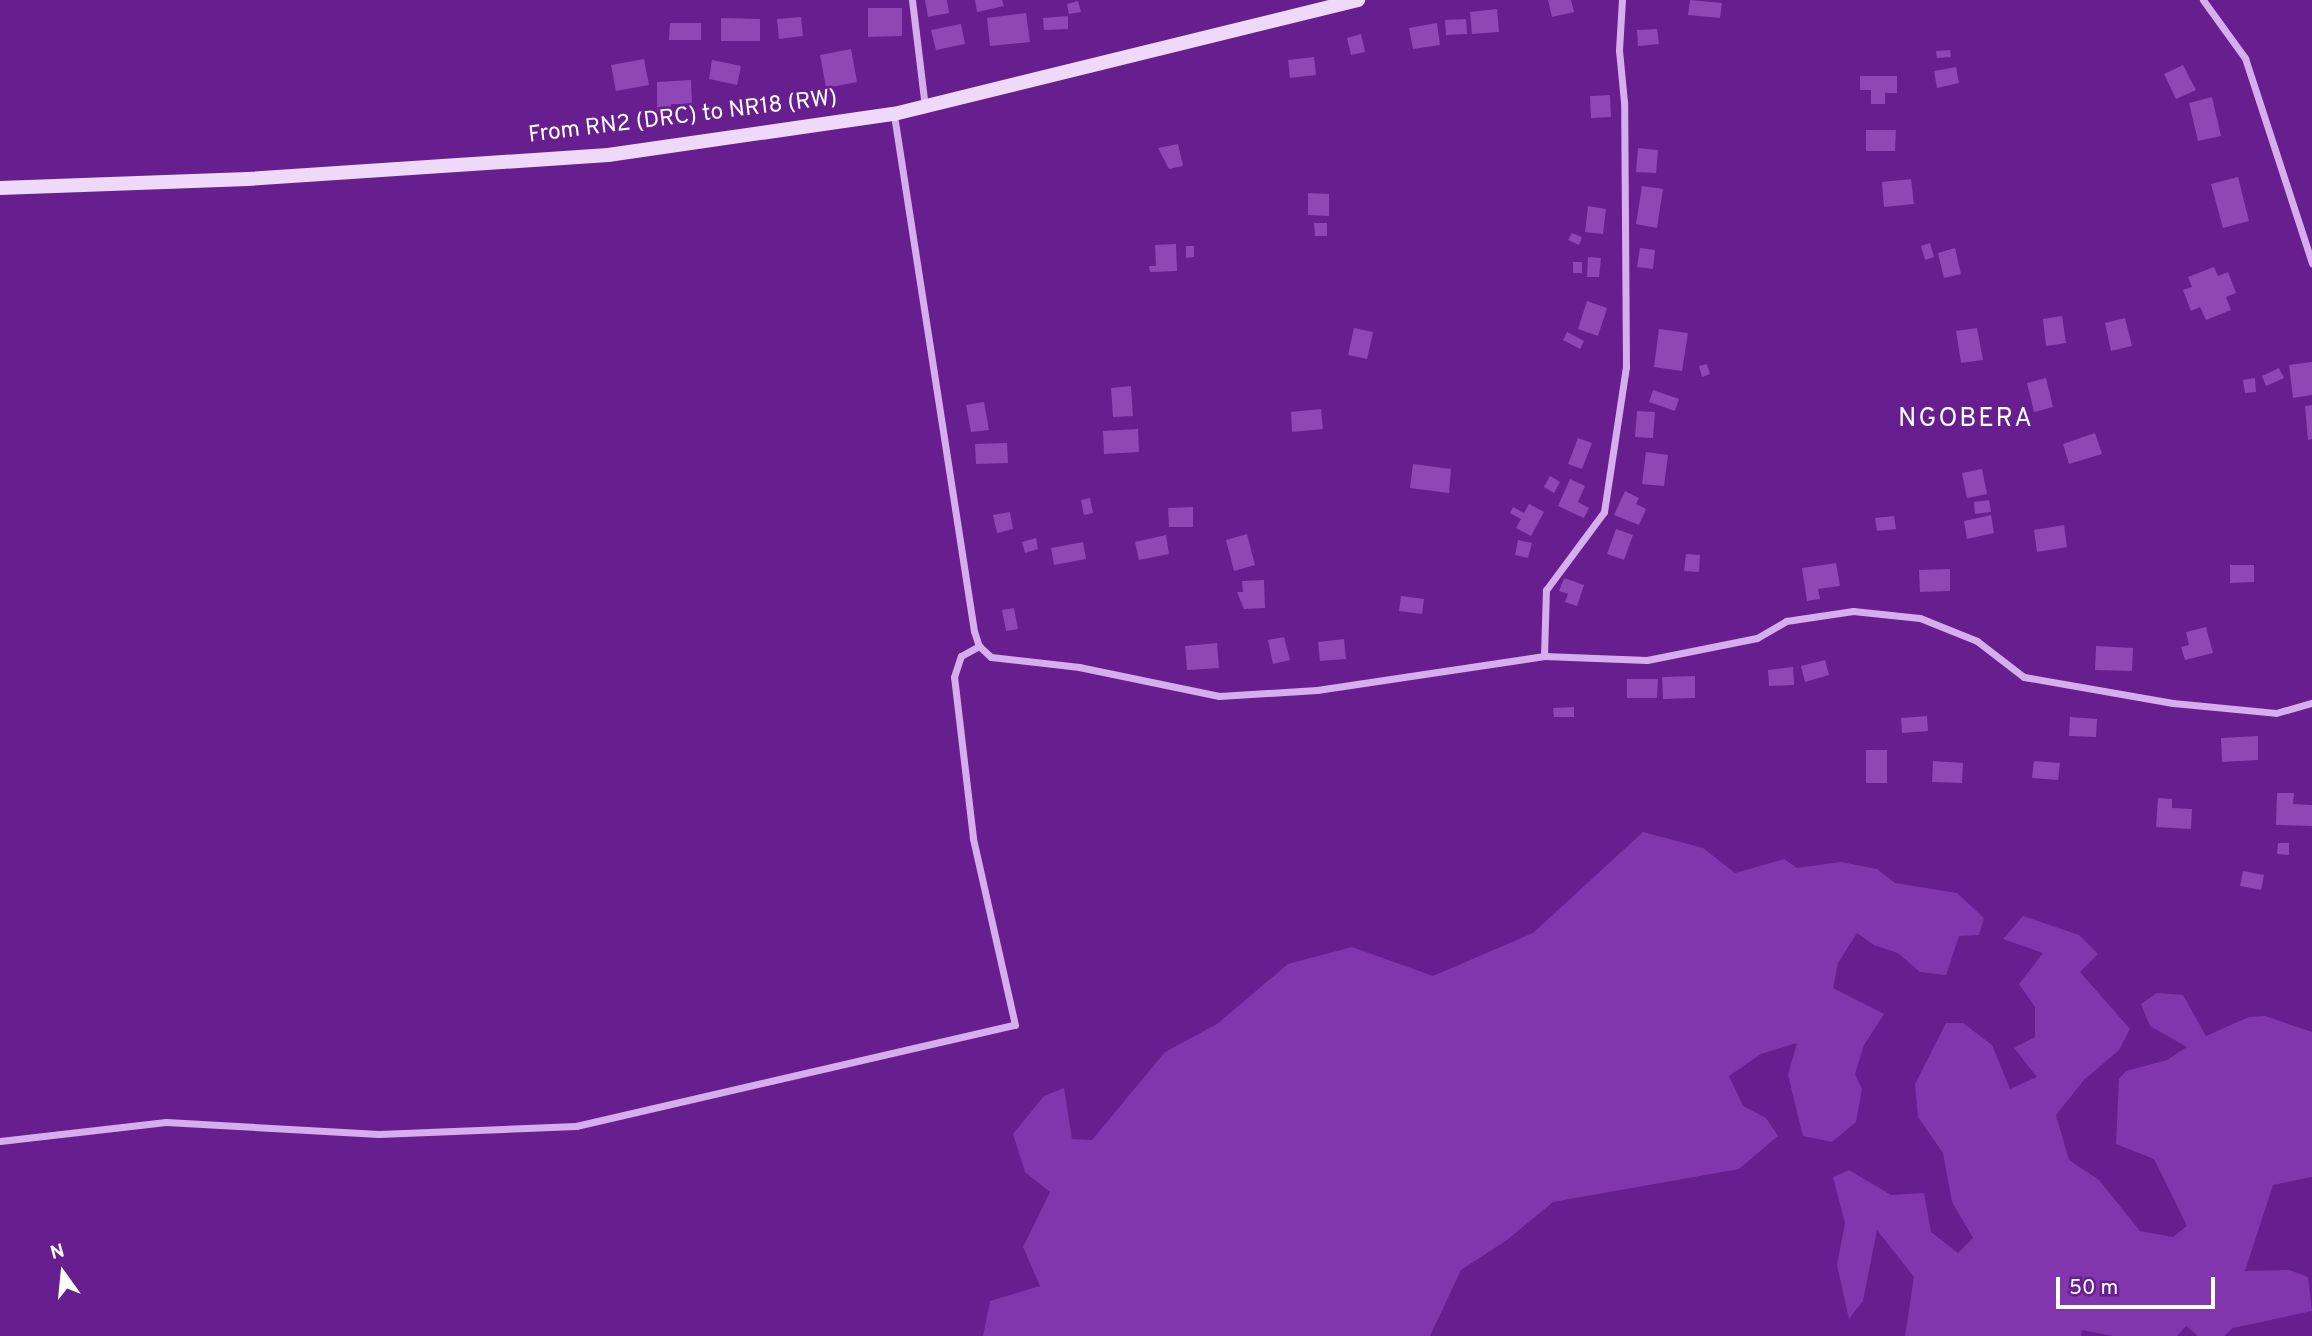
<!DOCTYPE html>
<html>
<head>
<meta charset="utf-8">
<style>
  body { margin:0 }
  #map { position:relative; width:2312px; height:1336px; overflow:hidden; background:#671e8e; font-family:Overpass,sans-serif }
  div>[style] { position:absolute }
  .green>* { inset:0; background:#8236ad }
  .building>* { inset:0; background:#8e47b5 }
  .street>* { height:7px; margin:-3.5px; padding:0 3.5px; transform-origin:3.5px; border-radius:3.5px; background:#d6aded }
  .secondary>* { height:14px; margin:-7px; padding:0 7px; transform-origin:7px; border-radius:7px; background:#eed9f9 }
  span { translate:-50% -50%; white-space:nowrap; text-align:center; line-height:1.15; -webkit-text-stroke:5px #671e8e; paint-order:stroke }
  .street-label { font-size:23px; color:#fff }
  .quarter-label { font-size:26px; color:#fff; letter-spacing:2px }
  .north { position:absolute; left:28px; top:1238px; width:70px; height:70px; -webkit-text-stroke:5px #671e8e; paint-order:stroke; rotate:345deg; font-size:19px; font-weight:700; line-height:28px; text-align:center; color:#fff }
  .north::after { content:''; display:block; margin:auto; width:24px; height:32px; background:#fff; clip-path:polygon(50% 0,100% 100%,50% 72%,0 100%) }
  .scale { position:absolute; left:2056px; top:1277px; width:159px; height:32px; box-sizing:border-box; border:4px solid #fff; border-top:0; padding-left:9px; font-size:21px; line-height:24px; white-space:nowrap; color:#fff; -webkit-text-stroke:5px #671e8e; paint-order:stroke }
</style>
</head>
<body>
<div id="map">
  <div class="green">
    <i style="clip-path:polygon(1643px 832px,1703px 848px,1735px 873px,1784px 859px,1797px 868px,1841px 862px,1877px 869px,1895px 883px,1957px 893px,1984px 918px,1979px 935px,1959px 936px,1946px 975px,1920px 972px,1898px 953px,1874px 945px,1857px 933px,1838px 963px,1833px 988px,1884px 1014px,1864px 1045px,1855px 1074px,1862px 1089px,1856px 1122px,1832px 1142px,1803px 1136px,1788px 1075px,1797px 1043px,1761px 1054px,1729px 1076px,1743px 1106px,1766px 1118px,1778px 1136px,1739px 1169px,1553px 1202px,1507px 1240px,1461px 1270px,1430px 1336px,983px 1336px,990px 1301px,1040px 1286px,1023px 1247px,1050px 1192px,1025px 1172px,1013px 1134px,1044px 1096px,1064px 1088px,1072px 1139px,1092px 1140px,1165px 1052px,1217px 1024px,1288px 964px,1352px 947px,1433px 976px,1533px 933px)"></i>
    <i style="clip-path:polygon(2023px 916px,2079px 935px,2098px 954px,2080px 972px,2130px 1029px,2119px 1050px,2084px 1080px,2056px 1115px,2069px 1160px,2099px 1180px,2140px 1231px,2173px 1237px,2187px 1226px,2154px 1159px,2116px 1144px,2119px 1079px,2126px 1071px,2167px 1060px,2187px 1047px,2150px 1026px,2141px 1004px,2157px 993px,2183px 995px,2206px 1036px,2249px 1017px,2265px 1016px,2312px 1032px,2312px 1177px,2273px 1185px,2245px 1271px,2289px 1270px,2308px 1277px,2312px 1311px,2233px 1328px,2224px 1336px,2198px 1336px,2186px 1326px,2177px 1336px,2113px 1336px,2082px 1330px,2081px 1336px,1905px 1336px,1914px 1277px,1877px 1230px,1863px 1301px,1849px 1319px,1837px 1265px,1845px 1223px,1833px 1177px,1849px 1170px,1891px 1195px,1924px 1193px,1931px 1232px,1958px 1253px,1973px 1238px,1952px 1202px,1943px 1153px,1918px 1117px,1915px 1084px,1946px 1023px,1963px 1023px,1992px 1045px,2010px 1089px,2037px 1077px,2014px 1048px,2035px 1037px,2035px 1007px,2019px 984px,2043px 953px,2003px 939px)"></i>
  </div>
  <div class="building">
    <i style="clip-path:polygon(925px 0,947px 0,949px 13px,928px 17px)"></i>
    <i style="clip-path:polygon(975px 0,1002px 0,1004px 6px,977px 12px)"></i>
    <i style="clip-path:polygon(1548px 0,1571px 0,1574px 12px,1552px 17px)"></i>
    <i style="clip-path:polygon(1690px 0,1722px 3px,1720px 18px,1688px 15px)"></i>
    <i style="clip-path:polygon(1078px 1px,1081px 12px,1069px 14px,1067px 4px)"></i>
    <i style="clip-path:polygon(868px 8px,902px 8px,902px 36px,868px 37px)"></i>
    <i style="clip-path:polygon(1497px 9px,1499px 32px,1472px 34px,1470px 12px)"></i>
    <i style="clip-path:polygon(1026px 13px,1030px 42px,990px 46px,987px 18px)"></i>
    <i style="clip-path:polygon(1068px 16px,1068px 29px,1044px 30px,1043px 18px)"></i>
    <i style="clip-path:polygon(801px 17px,803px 36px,779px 39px,777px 19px)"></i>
    <i style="clip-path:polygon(721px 18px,760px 19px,760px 41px,721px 41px)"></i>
    <i style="clip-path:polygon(1466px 19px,1467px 34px,1446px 35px,1445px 20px)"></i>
    <i style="clip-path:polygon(670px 23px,701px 23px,701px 40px,669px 40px)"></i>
    <i style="clip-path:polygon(1437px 23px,1440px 45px,1413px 49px,1409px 28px)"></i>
    <i style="clip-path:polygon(961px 24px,965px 44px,936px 50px,931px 30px)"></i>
    <i style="clip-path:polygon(1657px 29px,1659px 44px,1638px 46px,1637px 30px)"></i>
    <i style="clip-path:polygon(1361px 34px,1365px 52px,1351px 55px,1347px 38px)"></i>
    <i style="clip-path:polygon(851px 49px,857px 82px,826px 88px,820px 55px)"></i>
    <i style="clip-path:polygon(1950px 50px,1951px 57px,1937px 58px,1936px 51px)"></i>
    <i style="clip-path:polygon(1314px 57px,1316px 75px,1290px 78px,1288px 60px)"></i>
    <i style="clip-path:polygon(644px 59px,649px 85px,616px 91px,611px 65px)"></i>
    <i style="clip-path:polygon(712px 60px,741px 66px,737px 85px,709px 79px)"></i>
    <i style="clip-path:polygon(2183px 65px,2196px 90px,2176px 99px,2164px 74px)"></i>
    <i style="clip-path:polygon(1956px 67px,1959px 83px,1937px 88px,1934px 71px)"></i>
    <i style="clip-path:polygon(1860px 76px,1897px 76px,1897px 93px,1885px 93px,1885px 104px,1871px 104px,1871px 90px,1860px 90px)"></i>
    <i style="clip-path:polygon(691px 80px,692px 104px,671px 104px,671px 111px,657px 111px,657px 82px)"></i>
    <i style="clip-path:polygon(1610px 95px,1611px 117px,1591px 118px,1590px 96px)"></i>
    <i style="clip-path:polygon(2212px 97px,2221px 136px,2198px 141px,2189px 103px)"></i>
    <i style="clip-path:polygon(1866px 130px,1896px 130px,1895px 151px,1866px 151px)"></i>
    <i style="clip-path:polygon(1178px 144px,1183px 166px,1169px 169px,1158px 148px)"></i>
    <i style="clip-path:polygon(1638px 148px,1658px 150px,1656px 173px,1636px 172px)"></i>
    <i style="clip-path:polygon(2238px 177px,2249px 221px,2223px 228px,2211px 184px)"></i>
    <i style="clip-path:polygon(1911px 179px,1914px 204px,1884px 207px,1882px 182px)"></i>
    <i style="clip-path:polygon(1642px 186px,1663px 189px,1657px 228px,1636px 224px)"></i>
    <i style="clip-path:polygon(1308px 193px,1329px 194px,1329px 216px,1308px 215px)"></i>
    <i style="clip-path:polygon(1588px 206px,1606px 209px,1603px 234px,1585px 232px)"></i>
    <i style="clip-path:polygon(1314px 223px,1327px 223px,1327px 236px,1315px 236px)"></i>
    <i style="clip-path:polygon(1572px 233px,1582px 237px,1579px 245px,1568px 240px)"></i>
    <i style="clip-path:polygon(1930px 243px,1934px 257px,1925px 260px,1921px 246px)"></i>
    <i style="clip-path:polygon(1176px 244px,1177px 271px,1150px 272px,1149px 266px,1156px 266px,1155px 245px)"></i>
    <i style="clip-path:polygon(1186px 246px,1194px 246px,1194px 257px,1186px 258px)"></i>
    <i style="clip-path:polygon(1640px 248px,1655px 250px,1653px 269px,1637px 267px)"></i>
    <i style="clip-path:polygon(1955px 248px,1961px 274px,1944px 278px,1938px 253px)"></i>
    <i style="clip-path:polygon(1588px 257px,1601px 258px,1599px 277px,1587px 277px)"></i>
    <i style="clip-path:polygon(1573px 262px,1582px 262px,1582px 273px,1573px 273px)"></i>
    <i style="clip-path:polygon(2214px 267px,2218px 276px,2228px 272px,2236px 293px,2226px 297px,2231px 310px,2206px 320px,2200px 307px,2191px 311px,2183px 290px,2192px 287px,2188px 277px)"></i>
    <i style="clip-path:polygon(1587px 301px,1607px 308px,1598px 336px,1578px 329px)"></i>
    <i style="clip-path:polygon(2062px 316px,2066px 343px,2046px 346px,2043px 319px)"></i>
    <i style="clip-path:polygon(2125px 318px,2132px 346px,2111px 351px,2105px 323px)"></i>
    <i style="clip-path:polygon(1354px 328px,1373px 332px,1367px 359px,1348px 355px)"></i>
    <i style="clip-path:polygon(1977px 328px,1983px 360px,1961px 363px,1956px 331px)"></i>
    <i style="clip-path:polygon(1659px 329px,1688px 333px,1682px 371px,1654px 367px)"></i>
    <i style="clip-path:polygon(1567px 332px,1584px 341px,1580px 349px,1563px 340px)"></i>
    <i style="clip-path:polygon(2312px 362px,2312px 395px,2293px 398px,2289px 365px)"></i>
    <i style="clip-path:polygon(1707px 364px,1710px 374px,1702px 377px,1699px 366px)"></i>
    <i style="clip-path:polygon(2279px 368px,2284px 378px,2266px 386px,2262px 376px)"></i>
    <i style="clip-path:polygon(2046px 378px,2053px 407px,2034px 412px,2027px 383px)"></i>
    <i style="clip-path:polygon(2255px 378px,2256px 392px,2245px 393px,2243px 380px)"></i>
    <i style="clip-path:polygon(1131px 386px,1133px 416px,1113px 417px,1111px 388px)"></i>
    <i style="clip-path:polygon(1653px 390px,1679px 399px,1675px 411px,1649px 402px)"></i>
    <i style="clip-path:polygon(984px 402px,989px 430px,971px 432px,966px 405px)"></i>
    <i style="clip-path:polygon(2312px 405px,2312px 439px,2308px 440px,2305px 406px)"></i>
    <i style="clip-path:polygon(1321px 409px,1323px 429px,1292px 432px,1291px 412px)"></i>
    <i style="clip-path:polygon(1637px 411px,1655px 412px,1653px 438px,1635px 437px)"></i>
    <i style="clip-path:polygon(1138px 429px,1139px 452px,1104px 454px,1103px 431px)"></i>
    <i style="clip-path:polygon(2095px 433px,2102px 454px,2069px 464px,2063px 444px)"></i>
    <i style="clip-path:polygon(1578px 438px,1592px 443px,1582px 469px,1568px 464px)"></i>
    <i style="clip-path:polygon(1007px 443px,1008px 463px,976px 464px,975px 444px)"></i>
    <i style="clip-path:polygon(1646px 452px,1668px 455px,1664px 486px,1642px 484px)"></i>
    <i style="clip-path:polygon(1413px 464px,1451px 469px,1449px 493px,1410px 488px)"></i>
    <i style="clip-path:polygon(1982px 469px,1987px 494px,1967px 498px,1962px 473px)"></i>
    <i style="clip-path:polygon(1550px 476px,1560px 482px,1554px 493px,1544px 487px)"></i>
    <i style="clip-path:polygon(1570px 479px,1585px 486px,1578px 502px,1589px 508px,1584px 518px,1558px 506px)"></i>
    <i style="clip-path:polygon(1625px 491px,1639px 498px,1636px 504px,1646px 509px,1639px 525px,1614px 515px)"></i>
    <i style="clip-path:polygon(1090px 498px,1093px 513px,1084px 515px,1081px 500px)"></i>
    <i style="clip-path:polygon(1989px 500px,1991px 512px,1975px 514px,1974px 502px)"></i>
    <i style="clip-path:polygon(1529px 504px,1544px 512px,1531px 536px,1516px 528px,1521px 519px,1510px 513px,1513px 507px,1524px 513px)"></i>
    <i style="clip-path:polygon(1193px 507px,1193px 527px,1169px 527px,1168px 508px)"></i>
    <i style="clip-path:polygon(1010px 512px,1013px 529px,997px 533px,993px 515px)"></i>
    <i style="clip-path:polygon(1991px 515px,1994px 533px,1967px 539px,1964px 521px)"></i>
    <i style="clip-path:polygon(1894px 516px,1896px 529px,1877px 531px,1875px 518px)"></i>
    <i style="clip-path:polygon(2064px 525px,2067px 547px,2037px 552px,2034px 530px)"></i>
    <i style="clip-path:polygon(1616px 529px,1633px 535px,1624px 560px,1607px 554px)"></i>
    <i style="clip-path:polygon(1247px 534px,1255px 565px,1234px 571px,1226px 540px)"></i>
    <i style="clip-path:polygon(1166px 535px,1169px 554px,1139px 560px,1135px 542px)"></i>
    <i style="clip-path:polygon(1036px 538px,1038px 549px,1025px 553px,1022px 542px)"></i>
    <i style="clip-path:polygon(1518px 540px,1532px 543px,1528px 558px,1515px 555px)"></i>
    <i style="clip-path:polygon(1083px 542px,1086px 559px,1054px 565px,1051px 548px)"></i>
    <i style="clip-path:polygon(1686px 554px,1700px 555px,1699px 572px,1684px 571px)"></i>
    <i style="clip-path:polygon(1836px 563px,1840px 586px,1818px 589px,1820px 599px,1807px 601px,1802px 568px)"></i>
    <i style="clip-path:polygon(2230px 565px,2254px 565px,2254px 582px,2230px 583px)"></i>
    <i style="clip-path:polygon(1950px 569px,1950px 591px,1920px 592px,1919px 570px)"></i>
    <i style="clip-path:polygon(1564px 578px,1584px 585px,1577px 606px,1565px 602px,1568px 594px,1559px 591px)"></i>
    <i style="clip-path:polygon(1264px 580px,1265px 608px,1244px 609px,1237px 592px,1243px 592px,1242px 581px)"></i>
    <i style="clip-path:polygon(1401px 596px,1424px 599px,1422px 614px,1399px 611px)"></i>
    <i style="clip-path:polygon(1014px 608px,1018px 629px,1006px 631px,1002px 610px)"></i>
    <i style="clip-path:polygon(2206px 627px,2213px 653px,2185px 660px,2181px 647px,2189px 645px,2186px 632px)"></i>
    <i style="clip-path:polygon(1284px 637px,1290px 660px,1273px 664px,1268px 640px)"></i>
    <i style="clip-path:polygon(1344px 639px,1346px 659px,1320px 661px,1318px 642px)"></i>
    <i style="clip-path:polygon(1217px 643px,1219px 668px,1187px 670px,1185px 646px)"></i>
    <i style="clip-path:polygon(2096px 646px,2133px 648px,2132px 671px,2095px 670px)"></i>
    <i style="clip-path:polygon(1825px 660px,1829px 675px,1805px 682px,1801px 666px)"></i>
    <i style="clip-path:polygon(1793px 667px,1794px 685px,1769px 686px,1768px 670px)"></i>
    <i style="clip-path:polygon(1695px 676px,1695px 698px,1663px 699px,1662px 677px)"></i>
    <i style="clip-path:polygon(1627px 679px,1658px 679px,1657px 698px,1627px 698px)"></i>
    <i style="clip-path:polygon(1574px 707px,1574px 717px,1554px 717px,1553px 708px)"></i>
    <i style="clip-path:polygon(1927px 716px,1928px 731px,1902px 733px,1901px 718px)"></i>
    <i style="clip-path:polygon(2070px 717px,2097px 719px,2096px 737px,2069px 736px)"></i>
    <i style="clip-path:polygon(2258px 736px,2258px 760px,2222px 762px,2221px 738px)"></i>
    <i style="clip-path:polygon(1866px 750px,1887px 750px,1887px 783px,1866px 783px)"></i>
    <i style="clip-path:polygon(1933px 761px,1963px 763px,1962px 783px,1932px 782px)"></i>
    <i style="clip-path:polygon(2034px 761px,2060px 763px,2058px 780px,2032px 778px)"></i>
    <i style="clip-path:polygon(2277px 793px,2294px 793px,2293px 804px,2312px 805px,2312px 826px,2276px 825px)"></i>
    <i style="clip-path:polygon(2158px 798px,2172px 799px,2172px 808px,2192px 809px,2191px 829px,2156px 827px)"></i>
    <i style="clip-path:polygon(2278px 843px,2289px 843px,2289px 855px,2277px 854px)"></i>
    <i style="clip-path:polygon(2243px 871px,2264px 875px,2261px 890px,2240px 886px)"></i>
  </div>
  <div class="street">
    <i style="left:912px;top:0;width:108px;rotate:83.1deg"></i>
    <i style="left:2203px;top:0;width:72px;rotate:54.1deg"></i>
    <i style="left:2245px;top:58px;width:216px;rotate:71.9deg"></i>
    <i style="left:894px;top:115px;width:522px;rotate:81.19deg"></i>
    <i style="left:974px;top:631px;width:16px;rotate:72deg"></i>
    <i style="left:979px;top:646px;width:16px;rotate:43deg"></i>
    <i style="left:991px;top:657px;width:89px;rotate:6.5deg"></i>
    <i style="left:1079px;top:667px;width:143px;rotate:11.7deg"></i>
    <i style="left:1219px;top:696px;width:98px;rotate:-3.5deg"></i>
    <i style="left:1317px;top:690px;width:230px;rotate:-8.5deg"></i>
    <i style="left:1544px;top:656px;width:103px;rotate:2.2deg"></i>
    <i style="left:1647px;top:660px;width:112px;rotate:-11.3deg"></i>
    <i style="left:1757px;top:638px;width:34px;rotate:-30deg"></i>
    <i style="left:1786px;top:621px;width:68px;rotate:-8.5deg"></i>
    <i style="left:1853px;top:611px;width:67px;rotate:6deg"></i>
    <i style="left:1920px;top:618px;width:61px;rotate:22deg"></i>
    <i style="left:1977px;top:641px;width:59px;rotate:37.5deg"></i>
    <i style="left:2024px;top:677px;width:151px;rotate:9.9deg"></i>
    <i style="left:2173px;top:703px;width:103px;rotate:5.5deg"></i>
    <i style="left:2276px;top:713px;width:37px;rotate:-16deg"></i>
    <i style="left:1544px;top:656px;width:66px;rotate:-88.3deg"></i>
    <i style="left:1546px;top:590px;width:97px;rotate:-53.4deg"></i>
    <i style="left:1604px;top:512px;width:147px;rotate:-81.4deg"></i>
    <i style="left:1626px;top:367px;width:265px;rotate:-90.4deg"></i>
    <i style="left:1624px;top:102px;width:52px;rotate:-95.5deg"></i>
    <i style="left:1619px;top:50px;width:50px;rotate:-86.6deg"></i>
    <i style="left:0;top:1141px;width:167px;rotate:-6.5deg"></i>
    <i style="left:166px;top:1122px;width:213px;rotate:3.2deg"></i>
    <i style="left:379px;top:1134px;width:197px;rotate:-2.3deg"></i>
    <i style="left:576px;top:1126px;width:450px;rotate:-13deg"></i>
    <i style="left:1015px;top:1025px;width:192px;rotate:-102.7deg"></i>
    <i style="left:973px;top:838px;width:162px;rotate:-96.7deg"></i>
    <i style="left:954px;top:677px;width:22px;rotate:-72deg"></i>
    <i style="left:961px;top:656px;width:21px;rotate:-29deg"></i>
  </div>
  <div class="secondary">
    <i style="left:0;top:188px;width:248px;rotate:-2.1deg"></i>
    <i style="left:248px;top:179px;width:361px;rotate:-3.8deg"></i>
    <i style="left:608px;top:155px;width:289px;rotate:-8.2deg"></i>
    <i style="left:894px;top:114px;width:478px;rotate:-13.8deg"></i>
  </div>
  <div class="street-label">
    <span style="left:683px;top:118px;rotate:-7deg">From RN2 (DRC) to NR18 (RW)</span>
  </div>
  <div class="quarter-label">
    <span style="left:1966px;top:420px">NGOBERA</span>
  </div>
  <div class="north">N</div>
  <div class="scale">50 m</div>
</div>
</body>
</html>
